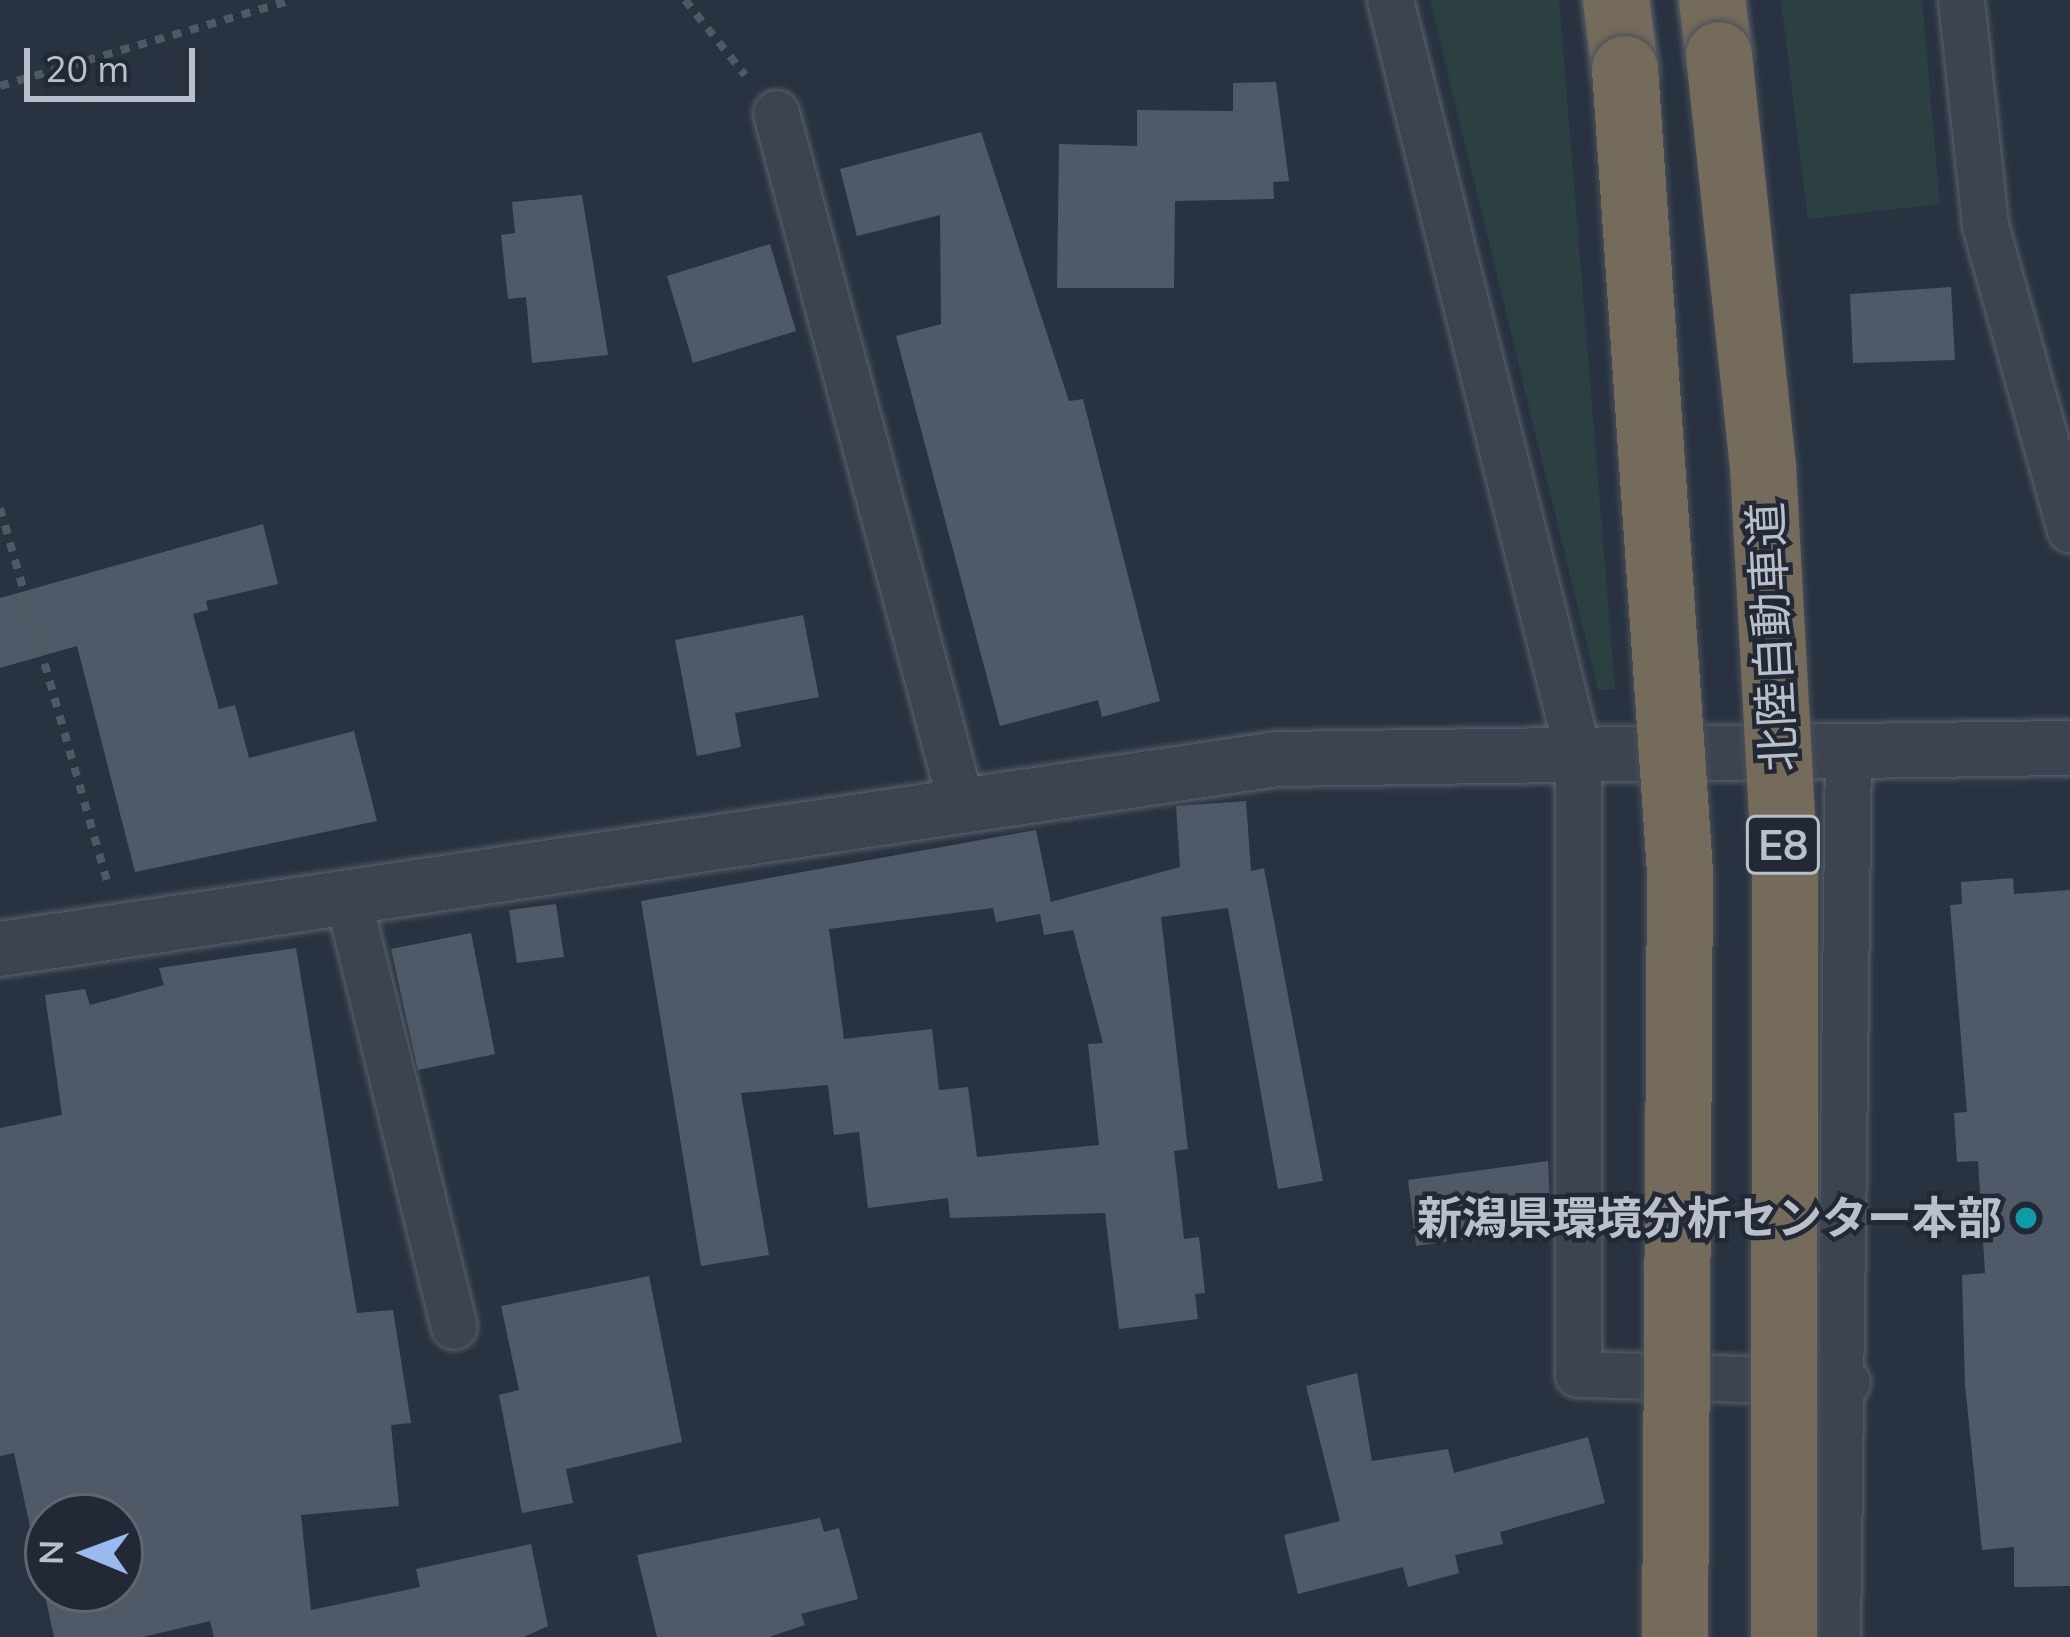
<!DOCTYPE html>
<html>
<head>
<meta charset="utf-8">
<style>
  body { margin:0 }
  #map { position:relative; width:2070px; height:1637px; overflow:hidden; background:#293240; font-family:Mulish,"Noto Sans JP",sans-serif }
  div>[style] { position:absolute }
  .green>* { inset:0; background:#2c4042 }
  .building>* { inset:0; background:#505968 }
  .path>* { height:8px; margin-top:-4px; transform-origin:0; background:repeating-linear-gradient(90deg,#4b5c60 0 9px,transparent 0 18px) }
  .roads { filter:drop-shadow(0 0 3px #5b626d) drop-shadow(0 0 3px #5b626d) }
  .minor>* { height:45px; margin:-22.5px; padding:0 22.5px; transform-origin:22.5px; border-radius:22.5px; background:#3d4450 }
  .tertiary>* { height:54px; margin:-27px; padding:0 27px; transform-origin:27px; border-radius:27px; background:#3d4450 }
  .motorway>* { height:66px; margin:-33px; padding:0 33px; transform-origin:33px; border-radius:33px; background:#756b5b }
  .bridges { filter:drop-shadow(0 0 3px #484f5a) drop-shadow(0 0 3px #484f5a) }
  .motorway-bridge>* { height:66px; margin:-33px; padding:0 33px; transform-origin:33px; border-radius:33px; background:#756b5b }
  .dots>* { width:33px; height:33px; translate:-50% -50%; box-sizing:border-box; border:6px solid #222935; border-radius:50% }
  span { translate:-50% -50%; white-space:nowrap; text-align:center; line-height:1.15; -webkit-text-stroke:9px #222935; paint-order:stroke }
  .shield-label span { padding:3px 9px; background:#222935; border:3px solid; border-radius:9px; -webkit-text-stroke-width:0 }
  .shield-label { font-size:42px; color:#bac0ca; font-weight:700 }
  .street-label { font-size:45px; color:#bac0ca }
  .poi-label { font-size:45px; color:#bac0ca; font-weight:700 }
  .right { translate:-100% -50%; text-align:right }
  .north { position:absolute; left:24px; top:1493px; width:120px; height:120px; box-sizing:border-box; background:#222935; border:3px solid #5f6571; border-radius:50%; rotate:271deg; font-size:33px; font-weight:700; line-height:48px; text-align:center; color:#bac0ca }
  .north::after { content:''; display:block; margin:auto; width:42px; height:54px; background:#9ab9ee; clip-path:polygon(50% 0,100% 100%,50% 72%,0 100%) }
  .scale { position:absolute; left:24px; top:48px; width:171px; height:54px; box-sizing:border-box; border:6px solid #bac0ca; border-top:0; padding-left:15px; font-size:36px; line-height:42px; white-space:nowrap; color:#bac0ca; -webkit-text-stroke:9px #222935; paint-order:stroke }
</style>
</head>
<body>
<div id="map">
  <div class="green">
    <i style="clip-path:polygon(1430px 0,1559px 0,1615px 689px,1598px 690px)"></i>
    <i style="clip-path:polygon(1781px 0,1922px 0,1940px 204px,1808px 219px)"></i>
  </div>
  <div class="building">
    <i style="clip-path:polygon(1276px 82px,1289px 181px,1273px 182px,1274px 199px,1175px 201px,1174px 288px,1057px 288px,1059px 144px,1137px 146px,1137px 110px,1233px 111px,1233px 83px)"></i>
    <i style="clip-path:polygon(981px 132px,1069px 401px,1083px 399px,1160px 701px,1102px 717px,1098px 700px,1000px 726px,896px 336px,941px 324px,940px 215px,857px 236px,840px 169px)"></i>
    <i style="clip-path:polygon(582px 195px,608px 355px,532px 363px,526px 297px,508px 299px,501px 235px,515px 233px,512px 202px)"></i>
    <i style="clip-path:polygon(770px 244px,796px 331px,693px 363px,667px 276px)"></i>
    <i style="clip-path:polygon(1951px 287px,1955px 360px,1853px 363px,1850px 294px)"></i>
    <i style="clip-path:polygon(263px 524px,278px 584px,206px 601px,208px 610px,193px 614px,219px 709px,235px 705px,249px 758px,354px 731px,377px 821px,135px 872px,77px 646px,0 668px,0 598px)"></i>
    <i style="clip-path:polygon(803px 615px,819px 697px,735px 713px,741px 747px,697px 756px,675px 640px)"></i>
    <i style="clip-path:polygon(evenodd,1246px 801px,1251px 871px,1264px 868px,1323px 1181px,1278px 1189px,1228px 908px,1161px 917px,1188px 1149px,1174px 1151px,1184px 1239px,1199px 1237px,1205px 1293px,1195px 1294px,1198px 1319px,1119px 1329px,1105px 1213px,950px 1218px,948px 1198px,868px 1208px,859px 1132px,834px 1135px,828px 1085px,741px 1093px,769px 1255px,701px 1266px,641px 901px,1036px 830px,1051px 902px,1180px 867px,1176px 806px,1246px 801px,993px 908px,996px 922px,1040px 914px,1044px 935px,1073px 930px,1103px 1043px,1088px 1044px,1099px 1145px,977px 1157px,968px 1087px,939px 1090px,932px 1029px,844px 1039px,829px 929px,993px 908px)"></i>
    <i style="clip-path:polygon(2013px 878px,2014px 894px,2070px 890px,2070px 1586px,2014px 1587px,2014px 1547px,1982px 1550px,1965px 1385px,1962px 1275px,1985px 1273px,1978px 1161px,1957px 1162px,1954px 1113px,1967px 1112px,1950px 905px,1962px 904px,1961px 882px)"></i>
    <i style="clip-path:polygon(556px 904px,564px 957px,517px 963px,509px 910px)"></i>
    <i style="clip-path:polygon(471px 933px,495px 1054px,418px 1070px,391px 949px)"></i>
    <i style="clip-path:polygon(evenodd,296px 948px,357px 1313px,393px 1310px,411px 1423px,391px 1425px,399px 1506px,301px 1515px,311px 1610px,420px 1587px,416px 1569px,531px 1544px,548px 1626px,524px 1637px,214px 1637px,210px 1621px,143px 1637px,54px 1637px,14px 1453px,0 1456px,0 1128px,62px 1115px,45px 995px,85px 989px,90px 1005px,164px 985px,159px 968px,296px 948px,48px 1517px,120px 1517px,120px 1589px,48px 1589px,48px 1517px)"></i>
    <i style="clip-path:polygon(1548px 1161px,1551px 1227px,1416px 1246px,1408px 1180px)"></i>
    <i style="clip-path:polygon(649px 1276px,682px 1442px,566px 1469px,573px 1503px,522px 1513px,499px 1395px,519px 1390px,501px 1306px)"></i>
    <i style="clip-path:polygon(1357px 1373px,1372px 1461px,1448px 1449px,1454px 1473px,1588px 1437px,1605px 1503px,1500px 1532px,1503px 1544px,1455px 1555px,1459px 1573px,1408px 1587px,1403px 1567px,1298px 1594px,1284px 1535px,1340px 1521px,1306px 1386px)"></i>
    <i style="clip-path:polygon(820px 1518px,824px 1532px,839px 1528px,858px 1599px,801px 1614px,805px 1625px,769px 1637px,657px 1637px,637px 1555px)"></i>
  </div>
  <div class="path">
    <i style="left:685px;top:0;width:96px;rotate:51.3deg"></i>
    <i style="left:0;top:86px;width:305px;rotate:-16.4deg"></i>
    <i style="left:0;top:508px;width:387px;rotate:74deg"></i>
  </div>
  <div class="roads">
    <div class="minor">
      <i style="left:1390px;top:0;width:777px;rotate:76deg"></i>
      <i style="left:1578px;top:754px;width:620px;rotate:90deg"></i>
      <i style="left:1578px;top:1374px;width:269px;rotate:1.7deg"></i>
      <i style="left:1961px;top:0;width:226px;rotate:83.9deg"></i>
      <i style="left:1985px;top:225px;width:316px;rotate:74.4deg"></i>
      <i style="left:776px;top:113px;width:711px;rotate:75.01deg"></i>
      <i style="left:347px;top:895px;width:444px;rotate:76.1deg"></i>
      <i style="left:1837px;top:1637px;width:888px;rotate:-89.29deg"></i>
    </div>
    <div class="tertiary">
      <i style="left:0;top:949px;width:1292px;rotate:-8.46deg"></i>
      <i style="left:1278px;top:759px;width:792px;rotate:-0.8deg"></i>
    </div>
    <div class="motorway">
      <i style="left:1616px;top:0;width:70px;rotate:82.6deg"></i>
      <i style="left:1712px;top:0;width:55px;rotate:82.7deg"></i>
    </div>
  </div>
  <div class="bridges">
    <div class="motorway-bridge">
      <i style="left:1719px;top:55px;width:413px;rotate:83.9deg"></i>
      <i style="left:1763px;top:466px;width:411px;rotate:86.9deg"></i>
      <i style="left:1785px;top:876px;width:761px;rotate:90.08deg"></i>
      <i style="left:1625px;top:69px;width:805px;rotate:86.08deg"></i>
      <i style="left:1680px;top:872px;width:765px;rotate:90.37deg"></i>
    </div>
  </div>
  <div class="dots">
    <i style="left:2026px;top:1218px;background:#0f9aa8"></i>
  </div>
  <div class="shield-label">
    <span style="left:1783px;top:845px">E8</span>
  </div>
  <div class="street-label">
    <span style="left:1772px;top:637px;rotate:-93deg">北陸自動車道</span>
  </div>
  <div class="poi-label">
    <span class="right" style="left:2002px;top:1218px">新潟県環境分析センター本部</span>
  </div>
  <div class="north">N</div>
  <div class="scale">20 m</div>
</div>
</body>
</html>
